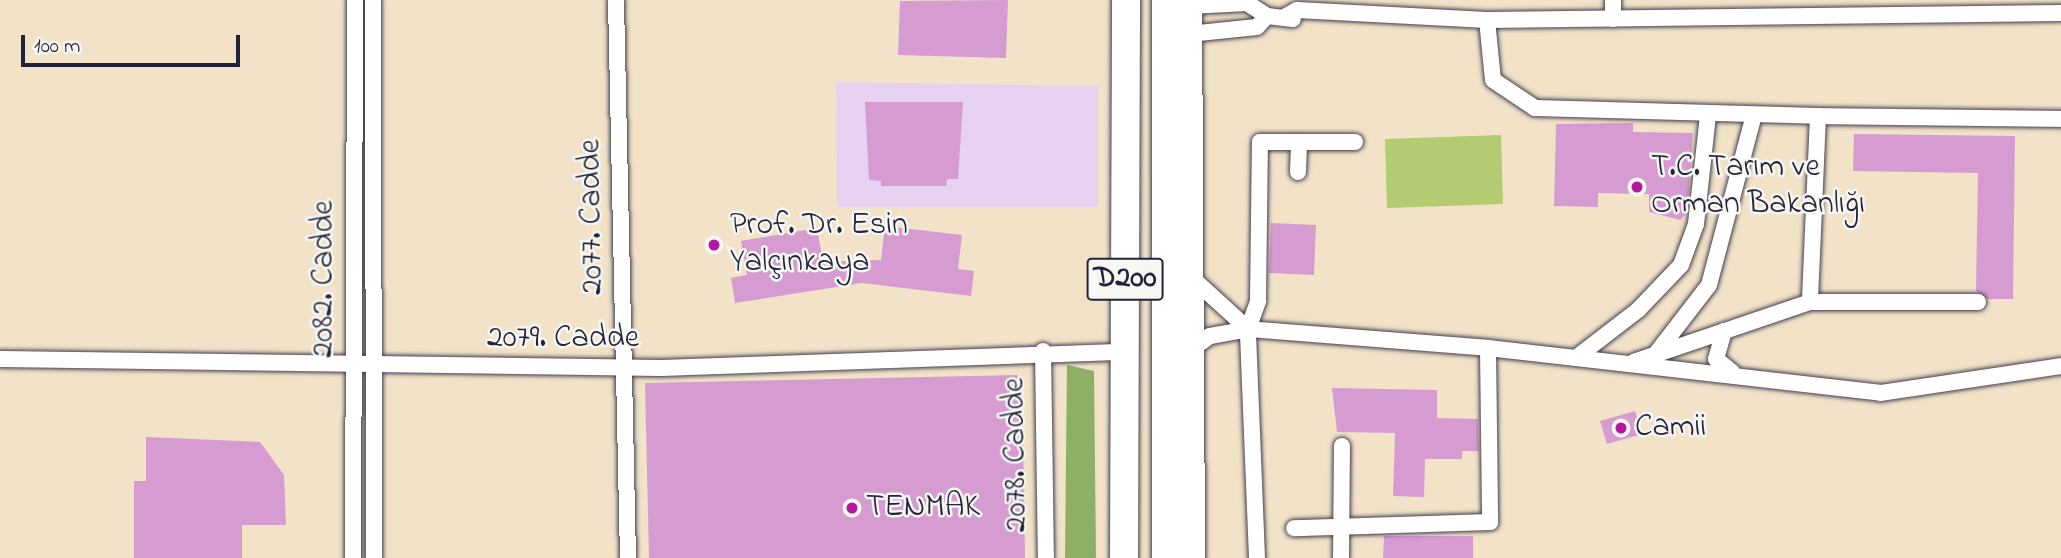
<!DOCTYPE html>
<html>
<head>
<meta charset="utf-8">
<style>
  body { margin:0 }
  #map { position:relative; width:2061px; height:558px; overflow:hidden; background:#f2e2c8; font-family:"Indie Flower",sans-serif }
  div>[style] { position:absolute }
  .built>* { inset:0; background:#e6d2f0 }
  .green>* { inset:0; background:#b3cc72 }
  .forest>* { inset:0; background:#8eb064 }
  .building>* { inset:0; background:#d69cd1 }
  .roads { filter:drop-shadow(0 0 2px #413f50) drop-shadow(0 0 2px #413f50) }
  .street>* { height:16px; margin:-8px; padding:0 8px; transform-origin:8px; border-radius:8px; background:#fff }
  .highway>* { height:28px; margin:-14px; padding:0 14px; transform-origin:14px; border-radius:14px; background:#fff }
  .dots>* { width:19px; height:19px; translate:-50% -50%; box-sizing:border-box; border:4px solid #f6f6f2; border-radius:50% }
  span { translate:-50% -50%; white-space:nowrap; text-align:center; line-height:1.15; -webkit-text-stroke:5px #f6f6f2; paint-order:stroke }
  .shield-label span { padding:2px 5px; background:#f6f6f2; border:2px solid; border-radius:5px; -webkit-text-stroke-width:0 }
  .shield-label { font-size:30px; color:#22223b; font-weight:700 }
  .poi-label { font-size:32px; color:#22223b }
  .left { translate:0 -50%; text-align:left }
  .street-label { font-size:32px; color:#22223b }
  .scale { position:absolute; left:21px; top:35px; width:219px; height:32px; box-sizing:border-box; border:4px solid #22223b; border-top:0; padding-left:9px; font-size:21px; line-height:24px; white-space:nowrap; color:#22223b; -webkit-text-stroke:5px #f6f6f2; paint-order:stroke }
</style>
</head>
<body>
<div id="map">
  <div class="built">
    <i style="clip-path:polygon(836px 82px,1098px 86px,1098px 207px,837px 207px)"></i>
  </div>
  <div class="green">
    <i style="clip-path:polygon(1501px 135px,1503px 204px,1387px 208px,1385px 139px)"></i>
  </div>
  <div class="forest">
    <i style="clip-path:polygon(1067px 365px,1094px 371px,1096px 558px,1065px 558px)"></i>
  </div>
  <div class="building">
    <i style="clip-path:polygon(1008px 0,1006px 58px,898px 55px,900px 1px)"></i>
    <i style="clip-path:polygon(865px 102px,963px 102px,958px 179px,947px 179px,946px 186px,881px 186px,881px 181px,869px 180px)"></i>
    <i style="clip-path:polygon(1633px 123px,1633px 132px,1693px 133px,1687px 213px,1680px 220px,1649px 212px,1649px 194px,1598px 193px,1598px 207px,1554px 206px,1556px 124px)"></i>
    <i style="clip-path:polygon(1854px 134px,2015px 136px,2013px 299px,1988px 299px,1976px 291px,1978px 173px,1853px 171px)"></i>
    <i style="clip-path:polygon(1271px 223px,1316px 225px,1314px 275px,1269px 273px)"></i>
    <i style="clip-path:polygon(885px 226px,962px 235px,958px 269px,974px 271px,971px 296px,862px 283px,735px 303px,731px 278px,747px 275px,741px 241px,817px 228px,823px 262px,881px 260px)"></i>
    <i style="clip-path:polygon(1022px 375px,1025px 558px,649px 558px,645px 383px)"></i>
    <i style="clip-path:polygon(1332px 388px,1437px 390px,1437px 418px,1478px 419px,1479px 451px,1462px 451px,1462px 459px,1425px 459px,1424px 497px,1393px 496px,1395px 433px,1337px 432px)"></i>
    <i style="clip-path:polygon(1635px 411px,1642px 434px,1607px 444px,1600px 421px)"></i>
    <i style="clip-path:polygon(146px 437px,260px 442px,284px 475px,286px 525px,242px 525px,242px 558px,134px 558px,134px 481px,146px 481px)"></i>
    <i style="clip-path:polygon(1384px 536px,1473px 536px,1473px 558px,1383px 558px)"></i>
  </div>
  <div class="roads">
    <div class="street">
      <i style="left:373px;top:0;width:558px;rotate:89.9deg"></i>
      <i style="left:616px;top:0;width:558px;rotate:88.77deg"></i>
      <i style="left:1613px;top:0;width:19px;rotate:90deg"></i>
      <i style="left:1189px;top:6px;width:58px;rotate:-3deg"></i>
      <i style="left:1247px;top:3px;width:24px;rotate:33deg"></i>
      <i style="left:1267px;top:16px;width:26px;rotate:7deg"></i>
      <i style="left:1286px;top:16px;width:13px;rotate:-29deg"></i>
      <i style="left:1297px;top:10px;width:190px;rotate:3deg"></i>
      <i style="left:1487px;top:20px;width:574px;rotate:-0.7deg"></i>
      <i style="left:1487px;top:20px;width:60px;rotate:84.3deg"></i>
      <i style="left:1493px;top:80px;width:50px;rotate:33.7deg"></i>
      <i style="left:1535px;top:108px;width:283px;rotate:1.6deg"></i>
      <i style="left:1818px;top:116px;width:186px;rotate:92.5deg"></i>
      <i style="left:1810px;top:302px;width:186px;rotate:161.2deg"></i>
      <i style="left:1189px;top:34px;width:68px;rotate:-5.9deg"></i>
      <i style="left:1257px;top:27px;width:15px;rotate:-48deg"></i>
      <i style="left:1818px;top:116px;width:243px;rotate:0.7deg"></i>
      <i style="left:1298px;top:172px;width:30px;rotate:-88deg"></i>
      <i style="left:1192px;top:278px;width:76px;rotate:42.3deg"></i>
      <i style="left:1810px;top:302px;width:168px"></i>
      <i style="left:1724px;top:331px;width:29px;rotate:106deg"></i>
      <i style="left:1716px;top:359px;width:21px;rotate:39deg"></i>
      <i style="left:1488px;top:348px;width:396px;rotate:6.5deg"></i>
      <i style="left:1881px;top:393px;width:182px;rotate:-8.5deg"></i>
      <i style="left:1192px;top:349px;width:22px;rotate:-36deg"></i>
      <i style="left:1210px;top:336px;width:39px;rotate:-10deg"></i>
      <i style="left:1248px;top:329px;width:241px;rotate:4.5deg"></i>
      <i style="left:1488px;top:348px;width:174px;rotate:89.3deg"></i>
      <i style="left:1490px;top:522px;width:196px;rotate:178.2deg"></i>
      <i style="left:1043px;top:351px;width:207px;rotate:89.2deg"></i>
      <i style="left:1655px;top:355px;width:88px;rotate:-52.4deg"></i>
      <i style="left:1709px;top:285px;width:176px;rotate:-75.2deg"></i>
      <i style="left:1577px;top:357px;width:77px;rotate:-37.6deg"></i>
      <i style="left:1638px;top:310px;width:62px;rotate:-46.3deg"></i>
      <i style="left:1681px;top:265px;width:44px;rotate:-69.9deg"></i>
      <i style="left:1696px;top:224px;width:110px;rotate:-83.7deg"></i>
      <i style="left:0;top:359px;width:661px;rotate:0.78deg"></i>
      <i style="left:661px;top:368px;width:464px;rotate:-2deg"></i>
      <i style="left:353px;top:558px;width:558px;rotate:-89.79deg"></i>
      <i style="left:1257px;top:558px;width:229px;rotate:-92.3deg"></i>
      <i style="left:1248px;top:329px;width:30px;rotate:-70deg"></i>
      <i style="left:1258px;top:301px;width:159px;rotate:-89.3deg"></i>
      <i style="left:1260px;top:142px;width:95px"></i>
      <i style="left:1341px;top:558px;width:112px;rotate:-89.5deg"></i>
    </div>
    <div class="highway">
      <i style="left:1188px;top:0;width:558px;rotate:89.69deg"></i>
      <i style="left:1124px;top:558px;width:558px;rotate:-89.79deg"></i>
      <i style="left:1166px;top:558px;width:558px;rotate:-90deg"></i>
    </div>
  </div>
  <div class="dots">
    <i style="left:1637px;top:187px;background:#b5179e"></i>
    <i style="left:714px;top:245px;background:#b5179e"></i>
    <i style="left:1621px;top:428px;background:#b5179e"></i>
    <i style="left:852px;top:508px;background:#b5179e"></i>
  </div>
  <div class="shield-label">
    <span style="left:1125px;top:279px">D200</span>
  </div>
  <div class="poi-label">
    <span class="left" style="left:1651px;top:187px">T.C. Tarım ve<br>Orman Bakanlığı</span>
    <span class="left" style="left:730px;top:245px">Prof. Dr. Esin<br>Yalçınkaya</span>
    <span class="left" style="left:1635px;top:428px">Camii</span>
    <span class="left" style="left:866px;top:508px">TENMAK</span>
  </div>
  <div class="street-label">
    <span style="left:593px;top:217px;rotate:-91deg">2077. Cadde</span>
    <span style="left:325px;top:279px;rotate:-90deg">2082. Cadde</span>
    <span style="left:563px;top:339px">2079. Cadde</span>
    <span style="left:1017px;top:455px;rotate:-91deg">2078. Cadde</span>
  </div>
  <div class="scale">100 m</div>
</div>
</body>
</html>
